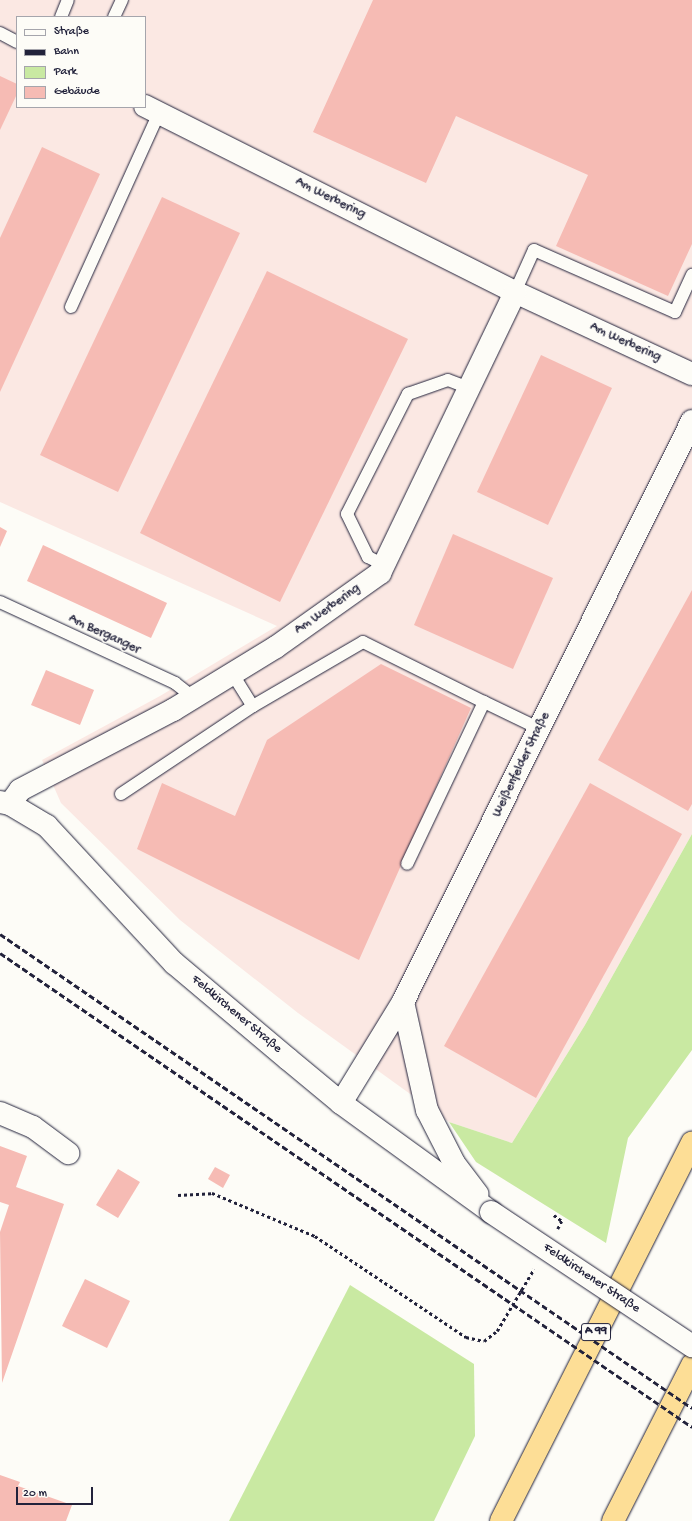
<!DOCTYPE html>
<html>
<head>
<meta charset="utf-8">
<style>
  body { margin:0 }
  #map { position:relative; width:692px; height:1521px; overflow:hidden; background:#fdfcf7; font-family:"Gochi Hand",sans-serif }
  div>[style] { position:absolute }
  .built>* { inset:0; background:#fbe8e3 }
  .green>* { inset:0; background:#c9e9a2 }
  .building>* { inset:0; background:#f6bbb4 }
  .path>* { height:2.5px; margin-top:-1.25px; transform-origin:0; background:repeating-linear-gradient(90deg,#22223b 0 3px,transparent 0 6px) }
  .roads { filter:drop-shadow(0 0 1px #22223b) drop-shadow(0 0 1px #22223b) }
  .service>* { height:12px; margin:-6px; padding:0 6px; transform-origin:6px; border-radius:6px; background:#fdfcf7 }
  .minor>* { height:22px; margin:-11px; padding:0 11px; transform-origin:11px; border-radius:11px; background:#fdfcf7 }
  .tertiary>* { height:22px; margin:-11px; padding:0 11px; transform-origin:11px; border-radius:11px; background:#fdfcf7 }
  .motorway>* { height:22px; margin:-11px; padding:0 11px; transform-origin:11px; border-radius:11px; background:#fdde96 }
  .rail>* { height:3px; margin-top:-1.5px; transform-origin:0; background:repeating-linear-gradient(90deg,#22223b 0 6px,transparent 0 9px) }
  .bridges { filter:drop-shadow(0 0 1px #22223b) drop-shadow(0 0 1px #22223b) }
  .tertiary-bridge>* { height:22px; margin:-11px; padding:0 11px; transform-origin:11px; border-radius:11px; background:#fdfcf7 }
  span { translate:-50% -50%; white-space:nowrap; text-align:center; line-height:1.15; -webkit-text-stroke:3.5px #fdfcf7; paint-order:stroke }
  .shield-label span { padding:1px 3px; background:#fdfcf7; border:1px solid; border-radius:3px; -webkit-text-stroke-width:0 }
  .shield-label { font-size:12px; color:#22223b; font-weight:700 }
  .street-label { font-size:13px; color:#22223b }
  .legend { position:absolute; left:16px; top:16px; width:130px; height:92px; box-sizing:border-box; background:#fdfcf7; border:1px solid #a5a5ac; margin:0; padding:5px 7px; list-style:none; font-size:12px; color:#22223b }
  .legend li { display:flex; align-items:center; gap:8px; height:20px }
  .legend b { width:20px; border:1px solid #a5a5ac }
  .scale { position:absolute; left:16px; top:1487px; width:77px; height:18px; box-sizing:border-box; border:2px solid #22223b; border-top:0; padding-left:5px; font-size:12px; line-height:14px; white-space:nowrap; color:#22223b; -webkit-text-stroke:3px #fdfcf7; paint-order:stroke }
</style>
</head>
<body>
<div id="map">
  <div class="built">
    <i style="clip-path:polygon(evenodd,0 0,692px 0,692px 834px,585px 1025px,512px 1143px,449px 1122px,298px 1013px,180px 920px,61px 803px,42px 760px,160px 696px,277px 626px,0 502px,0 0,17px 17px,145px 17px,145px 107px,17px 107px,17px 17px)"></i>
  </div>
  <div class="green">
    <i style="clip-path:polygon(692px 834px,692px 1050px,628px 1138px,606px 1243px,476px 1162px,449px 1122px,512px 1143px,585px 1025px)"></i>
    <i style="clip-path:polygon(350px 1285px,474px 1364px,475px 1436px,434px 1521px,229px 1521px)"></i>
  </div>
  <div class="building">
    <i style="clip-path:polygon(373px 0,692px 0,692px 244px,668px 296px,556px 246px,588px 175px,456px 116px,426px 183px,313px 132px)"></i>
    <i style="clip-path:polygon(0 76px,17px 84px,17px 94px,0 130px)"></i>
    <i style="clip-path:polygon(42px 147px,100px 174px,0 392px,0 238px)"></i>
    <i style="clip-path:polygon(162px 197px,240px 233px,118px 492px,40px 455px)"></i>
    <i style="clip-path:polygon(267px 271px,408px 339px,280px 602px,140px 533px)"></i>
    <i style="clip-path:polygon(541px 355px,612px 388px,548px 525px,477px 492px)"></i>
    <i style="clip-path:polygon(0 527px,7px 531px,0 547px)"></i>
    <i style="clip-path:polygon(453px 534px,553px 578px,513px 669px,414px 625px)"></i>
    <i style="clip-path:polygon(43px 545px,167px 603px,151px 638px,27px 581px)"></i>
    <i style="clip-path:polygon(692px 590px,692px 804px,688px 811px,598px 760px)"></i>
    <i style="clip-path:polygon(381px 664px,471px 708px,359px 960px,137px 849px,162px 783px,235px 816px,267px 740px)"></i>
    <i style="clip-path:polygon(46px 670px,94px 690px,80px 725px,31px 705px)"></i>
    <i style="clip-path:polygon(590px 783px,682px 834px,536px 1098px,444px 1046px)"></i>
    <i style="clip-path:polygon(0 1146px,27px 1156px,16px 1187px,64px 1204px,2px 1383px,0 1232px,9px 1205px,0 1202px)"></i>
    <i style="clip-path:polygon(215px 1167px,230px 1175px,223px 1188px,208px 1179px)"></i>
    <i style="clip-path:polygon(118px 1169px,140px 1182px,118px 1218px,96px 1205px)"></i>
    <i style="clip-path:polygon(85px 1279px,130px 1301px,107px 1348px,62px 1326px)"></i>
    <i style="clip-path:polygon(0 1475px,20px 1482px,18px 1486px,72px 1505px,66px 1521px,0 1521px)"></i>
  </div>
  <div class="path">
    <i style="left:178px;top:1195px;width:34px;rotate:-3deg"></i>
    <i style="left:212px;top:1193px;width:112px;rotate:22.7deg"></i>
    <i style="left:315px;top:1236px;width:182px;rotate:33.8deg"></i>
    <i style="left:466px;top:1337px;width:18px;rotate:13deg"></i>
    <i style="left:484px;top:1341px;width:16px;rotate:-38deg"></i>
    <i style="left:497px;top:1331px;width:72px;rotate:-59.2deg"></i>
    <i style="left:554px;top:1215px;width:10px;rotate:37deg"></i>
    <i style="left:562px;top:1221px;width:9px;rotate:117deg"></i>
  </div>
  <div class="roads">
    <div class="service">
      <i style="left:61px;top:17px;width:18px;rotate:-68deg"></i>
      <i style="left:114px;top:17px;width:19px;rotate:-65deg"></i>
      <i style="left:0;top:33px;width:19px;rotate:28deg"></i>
      <i style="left:515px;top:292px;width:46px;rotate:-65.7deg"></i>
      <i style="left:534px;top:250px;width:154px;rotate:23.7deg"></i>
      <i style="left:675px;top:312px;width:41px;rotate:-65.3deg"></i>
      <i style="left:71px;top:307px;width:213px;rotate:-65.6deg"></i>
      <i style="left:384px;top:565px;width:18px;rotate:-153deg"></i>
      <i style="left:368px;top:557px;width:48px;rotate:-116deg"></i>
      <i style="left:347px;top:514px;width:135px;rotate:-63.1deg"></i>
      <i style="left:408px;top:394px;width:42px;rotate:-19.3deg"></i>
      <i style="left:448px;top:380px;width:22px;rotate:21deg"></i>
      <i style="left:0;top:602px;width:193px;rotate:24.8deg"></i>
      <i style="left:175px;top:683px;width:23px;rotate:38deg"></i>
      <i style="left:232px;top:673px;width:39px;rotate:58deg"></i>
      <i style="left:484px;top:702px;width:62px;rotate:25.7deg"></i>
      <i style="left:121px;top:794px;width:159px;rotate:-33.7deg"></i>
      <i style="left:253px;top:706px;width:127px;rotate:-30.2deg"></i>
      <i style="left:363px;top:642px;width:135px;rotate:26.4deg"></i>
      <i style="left:484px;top:702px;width:179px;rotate:115.4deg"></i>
    </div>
    <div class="minor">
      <i style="left:145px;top:106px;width:414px;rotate:26.7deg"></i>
      <i style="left:515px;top:292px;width:195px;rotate:24.9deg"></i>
      <i style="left:10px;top:804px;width:17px;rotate:-54deg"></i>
      <i style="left:20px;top:790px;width:173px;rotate:-27.6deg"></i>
      <i style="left:173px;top:710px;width:121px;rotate:-31.5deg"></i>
      <i style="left:276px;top:647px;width:128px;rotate:-35.4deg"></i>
      <i style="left:380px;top:573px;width:312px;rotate:-64.3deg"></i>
      <i style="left:0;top:1113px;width:36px;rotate:23deg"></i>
      <i style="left:33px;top:1127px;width:44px;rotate:36.6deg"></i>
    </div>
    <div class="tertiary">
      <i style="left:0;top:802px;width:10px;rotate:11deg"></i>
      <i style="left:10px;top:804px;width:43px;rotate:30.7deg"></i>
      <i style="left:47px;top:826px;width:187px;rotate:47.2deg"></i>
      <i style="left:174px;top:963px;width:149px;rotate:40.1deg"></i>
      <i style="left:288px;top:1059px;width:69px;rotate:39.7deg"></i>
      <i style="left:341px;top:1103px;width:185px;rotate:36deg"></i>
      <i style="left:403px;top:1002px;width:111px;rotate:77.5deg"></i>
      <i style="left:427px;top:1110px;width:59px;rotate:63deg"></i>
      <i style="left:454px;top:1163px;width:39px;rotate:53deg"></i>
      <i style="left:341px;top:1103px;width:119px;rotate:-58.5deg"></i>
      <i style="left:403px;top:1002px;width:649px;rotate:-63.55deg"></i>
    </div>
    <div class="motorway">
      <i style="left:501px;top:1521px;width:424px;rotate:-63.2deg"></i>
      <i style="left:613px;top:1521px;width:175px;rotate:-63.1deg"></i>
    </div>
  </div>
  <div class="rail">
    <i style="left:0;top:934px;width:839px;rotate:34.41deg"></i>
    <i style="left:0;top:953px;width:839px;rotate:34.41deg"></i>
  </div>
  <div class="bridges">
    <div class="tertiary-bridge">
      <i style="left:491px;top:1212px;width:242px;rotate:33.7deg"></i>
    </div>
  </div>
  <div class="shield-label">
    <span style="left:596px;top:1332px">A 99</span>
  </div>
  <div class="street-label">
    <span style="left:330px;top:199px;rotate:27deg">Am Werbering</span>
    <span style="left:625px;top:343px;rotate:25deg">Am Werbering</span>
    <span style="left:328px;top:610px;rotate:-35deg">Am Werbering</span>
    <span style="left:104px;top:635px;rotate:25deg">Am Berganger</span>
    <span style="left:522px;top:765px;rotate:-64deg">Weißenfelder Straße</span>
    <span style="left:236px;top:1015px;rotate:40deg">Feldkirchener Straße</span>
    <span style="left:591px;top:1279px;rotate:34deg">Feldkirchener Straße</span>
  </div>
  <ul class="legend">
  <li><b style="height:5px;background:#fdfcf7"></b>Straße</li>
  <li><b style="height:5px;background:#22223b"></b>Bahn</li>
  <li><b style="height:11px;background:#c9e9a2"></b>Park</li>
  <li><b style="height:11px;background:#f6bbb4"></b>Gebäude</li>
  </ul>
  <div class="scale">20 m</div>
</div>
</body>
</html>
